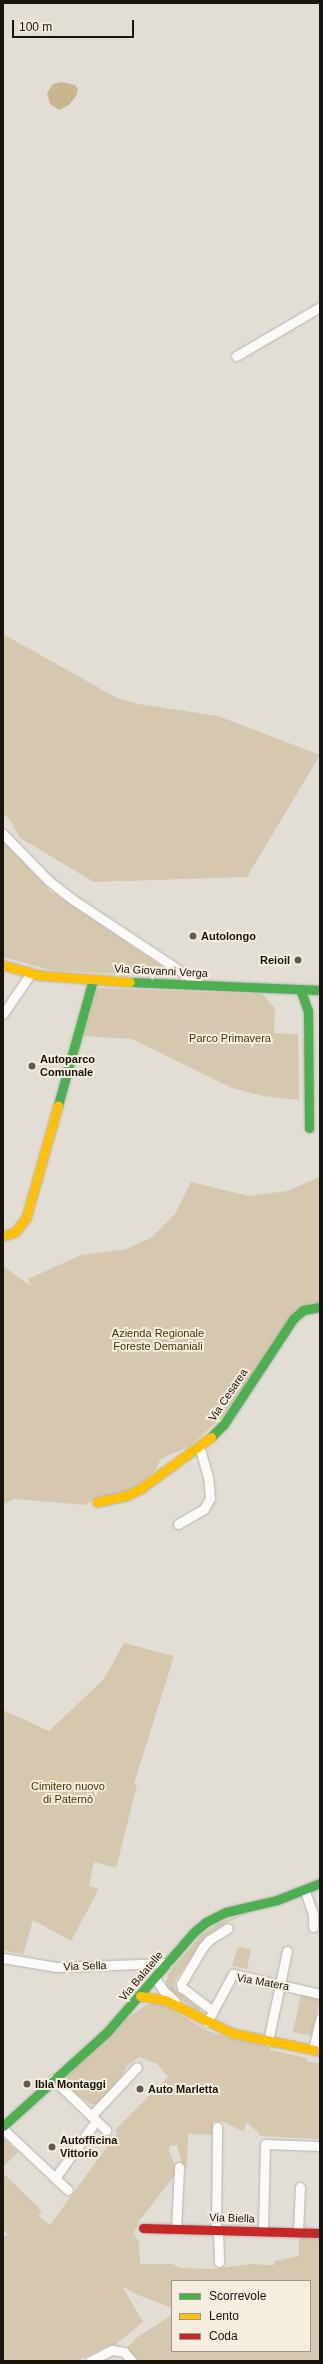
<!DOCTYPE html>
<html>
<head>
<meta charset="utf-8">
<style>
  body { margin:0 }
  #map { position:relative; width:323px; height:2364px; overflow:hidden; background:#e2ded6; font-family:Arial,sans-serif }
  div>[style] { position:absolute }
  .green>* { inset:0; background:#d5c8ae }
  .water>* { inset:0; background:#cab68c }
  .roads { filter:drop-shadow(0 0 1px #b7b3ad) drop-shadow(0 0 1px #b7b3ad) }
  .street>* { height:9px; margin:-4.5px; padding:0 4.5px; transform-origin:4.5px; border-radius:4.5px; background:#fbfaf9 }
  .fast>* { height:9px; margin:-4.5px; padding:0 4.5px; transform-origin:4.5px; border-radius:4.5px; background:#4caf50 }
  .slow>* { height:9px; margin:-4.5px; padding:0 4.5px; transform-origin:4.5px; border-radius:4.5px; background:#ffc107 }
  .jam>* { height:9px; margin:-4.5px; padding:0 4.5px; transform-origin:4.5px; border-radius:4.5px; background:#c62828 }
  .dots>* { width:11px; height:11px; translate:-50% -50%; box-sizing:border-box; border:2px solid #f5eddd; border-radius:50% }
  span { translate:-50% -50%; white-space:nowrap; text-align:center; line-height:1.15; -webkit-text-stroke:4px #f5eddd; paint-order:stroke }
  .poi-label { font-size:11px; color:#18150f; font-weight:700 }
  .left { translate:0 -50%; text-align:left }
  .right { translate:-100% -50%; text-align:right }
  .street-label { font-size:11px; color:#18150f }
  .park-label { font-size:11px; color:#493606 }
  .frame { position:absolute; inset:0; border:4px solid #18150f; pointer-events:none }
  .legend { position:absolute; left:171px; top:2280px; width:140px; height:72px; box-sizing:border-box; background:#f5eddd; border:1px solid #9d978b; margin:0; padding:5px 7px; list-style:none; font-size:12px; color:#18150f }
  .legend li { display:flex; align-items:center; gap:8px; height:20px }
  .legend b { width:20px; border:1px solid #9d978b }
  .scale { position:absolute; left:12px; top:20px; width:122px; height:18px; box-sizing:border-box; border:2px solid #18150f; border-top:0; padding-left:5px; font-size:12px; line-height:14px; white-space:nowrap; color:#18150f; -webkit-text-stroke:3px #f5eddd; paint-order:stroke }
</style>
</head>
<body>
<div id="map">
  <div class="green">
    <i style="clip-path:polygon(3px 634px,117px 698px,138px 704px,218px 716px,320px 755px,247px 877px,94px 882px,20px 838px,10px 820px,3px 813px)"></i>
    <i style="clip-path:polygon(3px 840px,49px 890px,169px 971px,170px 977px,50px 970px,3px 957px)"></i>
    <i style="clip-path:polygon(97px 988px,262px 994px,275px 1008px,274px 1033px,298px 1034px,299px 1100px,263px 1096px,232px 1088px,132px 1039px,83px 1036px)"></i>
    <i style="clip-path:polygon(320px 1177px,320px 1303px,312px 1303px,221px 1418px,190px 1446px,161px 1459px,154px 1472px,129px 1492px,100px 1497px,85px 1505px,15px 1499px,3px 1504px,3px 1266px,31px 1286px,28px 1279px,81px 1255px,126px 1249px,151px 1238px,175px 1214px,191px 1182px,249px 1196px,287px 1191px)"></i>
    <i style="clip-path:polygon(124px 1643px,174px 1656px,134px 1784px,137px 1785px,116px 1868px,94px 1862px,89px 1886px,99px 1889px,71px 1941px,33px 1920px,23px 1955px,3px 1950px,3px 1710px,49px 1731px,104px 1679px)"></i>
    <i style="clip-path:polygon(248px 1913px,228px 1922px,207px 1935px,175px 1981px,175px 1989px,200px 2009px,199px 2011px,169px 1993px,166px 1983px,168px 1974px,201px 1935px,218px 1923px)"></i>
    <i style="clip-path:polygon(238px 1947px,251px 1949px,247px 1969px,232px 1966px)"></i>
    <i style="clip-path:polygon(301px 1994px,320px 1999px,312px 2036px,293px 2032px)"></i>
    <i style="clip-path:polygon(153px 2003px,162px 2004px,208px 2031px,227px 2037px,271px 2046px,270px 2050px,307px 2058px,306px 2061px,320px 2064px,320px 2139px,260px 2136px,259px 2133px,246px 2122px,244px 2132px,224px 2122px,213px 2121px,214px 2135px,188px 2134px,187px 2166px,183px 2169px,177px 2145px,170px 2146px,169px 2151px,176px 2167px,175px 2175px,139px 2221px,134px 2233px,139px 2242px,140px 2264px,173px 2264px,180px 2268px,214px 2269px,251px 2264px,274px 2265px,275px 2261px,299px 2256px,299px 2237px,320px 2237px,320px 2361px,138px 2361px,127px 2348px,136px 2338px,172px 2315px,172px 2351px,310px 2351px,310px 2281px,172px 2281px,172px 2308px,138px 2295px,122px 2286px,143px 2322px,114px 2346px,105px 2347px,77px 2361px,3px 2361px,3px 2237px,8px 2235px,3px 2230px,3px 2173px,42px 2211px,38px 2216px,50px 2225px,117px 2133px,115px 2130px,168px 2077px,157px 2064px,139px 2057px,127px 2066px,117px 2083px,99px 2103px,92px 2105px,60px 2083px,125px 2020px,146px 2005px)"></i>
    <i style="clip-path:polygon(3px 2138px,18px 2152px,3px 2167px)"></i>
  </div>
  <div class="water">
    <i style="clip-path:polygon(61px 82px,75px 85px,78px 90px,76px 96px,69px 105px,59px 110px,50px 104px,47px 93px,53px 84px)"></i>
  </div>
  <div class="roads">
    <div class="street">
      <i style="left:236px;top:356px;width:97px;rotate:-30.3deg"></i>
      <i style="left:3px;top:834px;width:66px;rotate:45.6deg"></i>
      <i style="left:49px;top:881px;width:29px;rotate:38deg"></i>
      <i style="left:72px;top:899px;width:154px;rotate:33.6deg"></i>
      <i style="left:3px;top:1014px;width:50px;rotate:-55.7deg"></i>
      <i style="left:178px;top:1524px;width:30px;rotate:-30deg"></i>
      <i style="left:204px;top:1509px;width:13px;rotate:-61deg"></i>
      <i style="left:210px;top:1498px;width:21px;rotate:-95deg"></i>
      <i style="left:208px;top:1477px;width:32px;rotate:-106deg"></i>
      <i style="left:305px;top:1891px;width:24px;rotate:71deg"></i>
      <i style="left:313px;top:1914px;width:13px;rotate:90deg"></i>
      <i style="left:3px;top:1958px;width:54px;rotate:9.6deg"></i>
      <i style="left:56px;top:1967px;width:112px;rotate:-2deg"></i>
      <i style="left:155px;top:1978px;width:14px;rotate:56deg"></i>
      <i style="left:163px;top:1990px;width:16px;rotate:43deg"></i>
      <i style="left:213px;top:2011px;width:39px;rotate:-143deg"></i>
      <i style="left:182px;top:1988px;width:4px;rotate:-104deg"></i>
      <i style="left:181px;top:1984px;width:43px;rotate:-59.3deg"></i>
      <i style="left:203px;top:1947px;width:9px;rotate:-49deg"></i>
      <i style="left:209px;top:1940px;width:22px;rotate:-32deg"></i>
      <i style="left:207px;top:2022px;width:55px;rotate:-61.6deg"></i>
      <i style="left:233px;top:1974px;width:89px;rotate:12.9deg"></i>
      <i style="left:268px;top:2041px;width:92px;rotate:-78.1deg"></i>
      <i style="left:313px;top:2050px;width:32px;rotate:-77deg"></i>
      <i style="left:53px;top:2079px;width:74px;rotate:43.9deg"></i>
      <i style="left:91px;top:2116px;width:67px;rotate:-46.8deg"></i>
      <i style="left:3px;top:2129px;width:89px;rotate:43.2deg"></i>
      <i style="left:55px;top:2178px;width:70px;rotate:-54.3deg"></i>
      <i style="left:176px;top:2229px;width:62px;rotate:-87.2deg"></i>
      <i style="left:216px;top:2230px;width:103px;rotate:-89.4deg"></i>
      <i style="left:218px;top:2230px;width:32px;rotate:88deg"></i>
      <i style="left:263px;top:2231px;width:87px;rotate:-88.7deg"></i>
      <i style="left:265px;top:2144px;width:55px;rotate:2.1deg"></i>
      <i style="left:298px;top:2232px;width:45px;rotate:-87.5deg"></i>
      <i style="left:90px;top:2361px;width:25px;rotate:-27deg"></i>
      <i style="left:112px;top:2350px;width:12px;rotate:9deg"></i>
      <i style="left:124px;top:2352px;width:12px;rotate:48deg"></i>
    </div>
    <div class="fast">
      <i style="left:130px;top:982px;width:190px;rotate:2.4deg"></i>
      <i style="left:300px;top:989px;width:23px;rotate:70deg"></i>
      <i style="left:308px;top:1011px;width:117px;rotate:89.5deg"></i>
      <i style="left:58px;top:1105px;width:130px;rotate:-74.4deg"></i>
      <i style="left:211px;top:1437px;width:18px;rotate:-45deg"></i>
      <i style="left:224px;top:1424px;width:126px;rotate:-56.7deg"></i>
      <i style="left:293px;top:1319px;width:13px;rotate:-42deg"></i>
      <i style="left:303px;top:1310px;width:17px;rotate:-10deg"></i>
      <i style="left:3px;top:2126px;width:140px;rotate:-42.1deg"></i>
      <i style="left:107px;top:2032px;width:133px;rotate:-49deg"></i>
      <i style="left:194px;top:1932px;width:16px;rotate:-40deg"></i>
      <i style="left:206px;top:1922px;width:22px;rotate:-27deg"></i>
      <i style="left:226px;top:1912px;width:52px;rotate:-13.2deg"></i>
      <i style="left:277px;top:1900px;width:46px;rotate:-21.6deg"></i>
    </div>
    <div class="slow">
      <i style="left:3px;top:965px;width:35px;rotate:16deg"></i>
      <i style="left:37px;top:975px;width:93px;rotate:4.3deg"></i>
      <i style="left:3px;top:1236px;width:13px;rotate:-18deg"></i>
      <i style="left:15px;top:1232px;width:18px;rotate:-52deg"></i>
      <i style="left:26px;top:1218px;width:117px;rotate:-74.2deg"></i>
      <i style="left:97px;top:1502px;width:30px;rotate:-12deg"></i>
      <i style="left:126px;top:1496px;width:16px;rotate:-27deg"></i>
      <i style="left:140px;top:1489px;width:88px;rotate:-36.2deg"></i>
      <i style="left:140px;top:1996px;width:25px;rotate:9deg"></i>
      <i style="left:165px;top:2000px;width:75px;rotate:26.2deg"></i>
      <i style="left:232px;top:2033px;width:90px;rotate:11.6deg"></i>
    </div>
    <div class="jam">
      <i style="left:143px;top:2228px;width:177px;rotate:1.6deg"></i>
    </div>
  </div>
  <div class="dots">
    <i style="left:193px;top:936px;background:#5f5b55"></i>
    <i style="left:298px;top:960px;background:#5f5b55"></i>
    <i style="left:32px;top:1066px;background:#5f5b55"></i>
    <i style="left:27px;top:2084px;background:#5f5b55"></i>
    <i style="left:140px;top:2089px;background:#5f5b55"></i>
    <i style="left:52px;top:2147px;background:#5f5b55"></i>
  </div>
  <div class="poi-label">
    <span class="left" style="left:201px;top:936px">Autolongo</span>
    <span class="right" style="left:290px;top:960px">Reioil</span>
    <span class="left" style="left:40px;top:1066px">Autoparco<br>Comunale</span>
    <span class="left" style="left:35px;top:2084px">Ibla Montaggi</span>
    <span class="left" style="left:148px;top:2089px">Auto Marletta</span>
    <span class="left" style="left:60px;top:2147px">Autofficina<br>Vittorio</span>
  </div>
  <div class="street-label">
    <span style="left:161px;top:971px;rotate:3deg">Via Giovanni Verga</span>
    <span style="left:228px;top:1395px;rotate:-56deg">Via Cesarea</span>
    <span style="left:85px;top:1966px;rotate:-2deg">Via Sella</span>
    <span style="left:141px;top:1976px;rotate:-50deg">Via Balatelle</span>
    <span style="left:263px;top:1982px;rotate:10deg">Via Matera</span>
    <span style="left:232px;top:2218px;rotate:2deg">Via Biella</span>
  </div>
  <div class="park-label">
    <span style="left:230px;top:1038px">Parco Primavera</span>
    <span style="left:158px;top:1340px">Azienda Regionale<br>Foreste Demaniali</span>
    <span style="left:68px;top:1793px">Cimitero nuovo<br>di Paternò</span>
  </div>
  <div class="frame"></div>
  <ul class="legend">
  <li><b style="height:5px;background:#4caf50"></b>Scorrevole</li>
  <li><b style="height:5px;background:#ffc107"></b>Lento</li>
  <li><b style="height:5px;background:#c62828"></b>Coda</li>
  </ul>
  <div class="scale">100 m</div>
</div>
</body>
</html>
